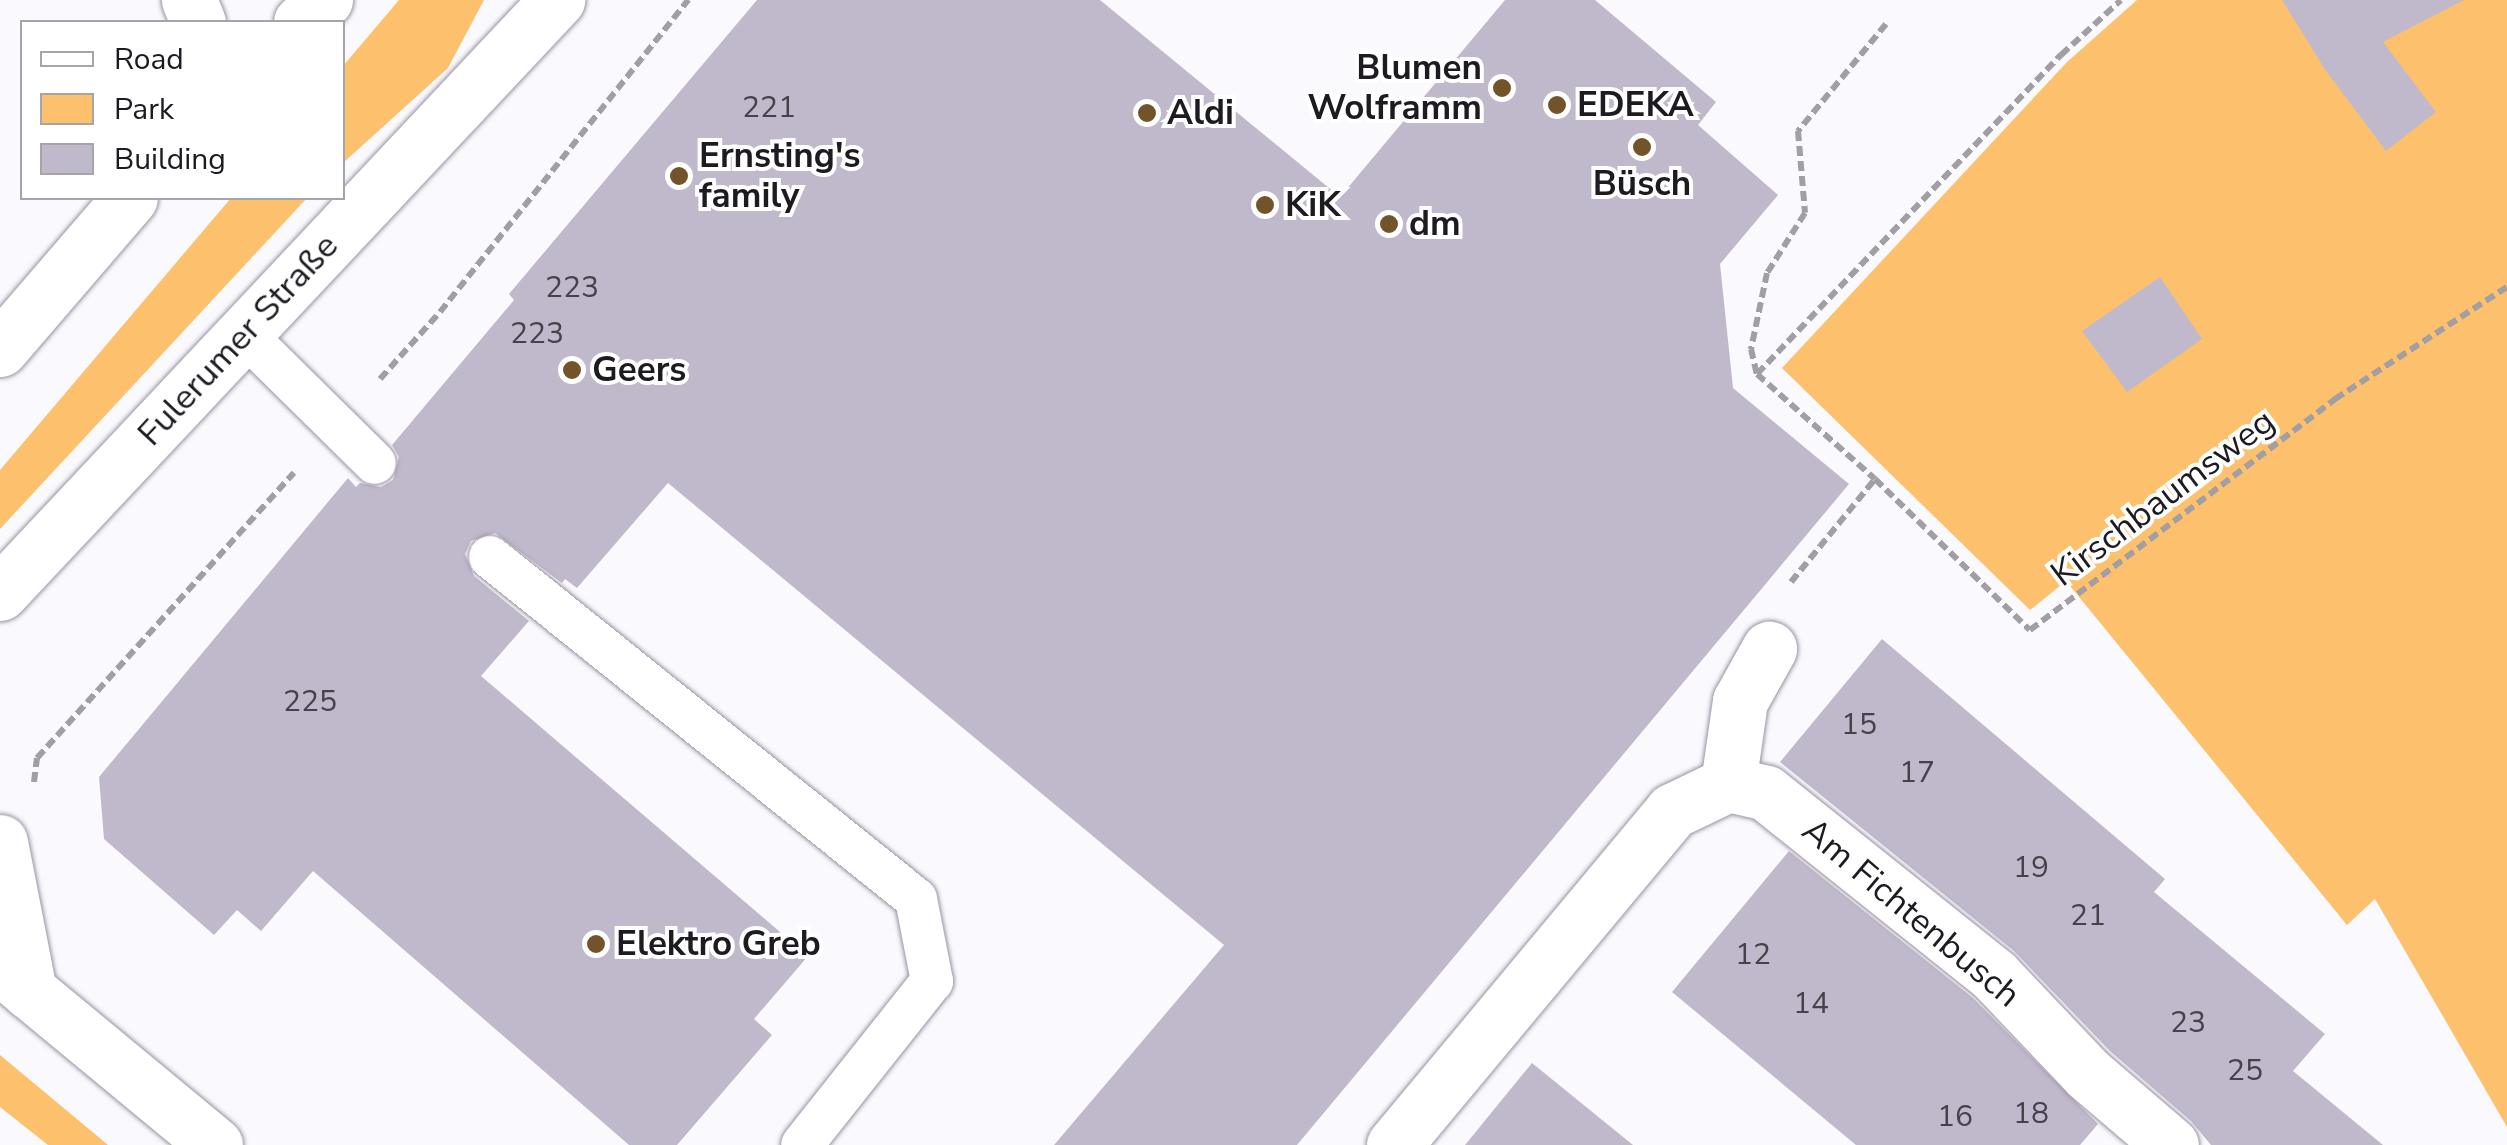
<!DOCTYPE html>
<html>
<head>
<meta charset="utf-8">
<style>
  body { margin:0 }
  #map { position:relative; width:2507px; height:1145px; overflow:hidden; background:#faf9fd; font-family:"Nunito Sans",sans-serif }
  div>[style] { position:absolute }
  .green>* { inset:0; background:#fdc06d }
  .building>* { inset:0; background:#c0b9cb }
  .path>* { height:6px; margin-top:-3px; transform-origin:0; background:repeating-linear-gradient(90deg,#a19fa4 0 10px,transparent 0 15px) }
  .roads { filter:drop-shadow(0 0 2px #9992a3) drop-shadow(0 0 2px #9992a3) }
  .lane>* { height:42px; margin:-21px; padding:0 21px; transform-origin:21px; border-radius:21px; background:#fff }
  .street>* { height:55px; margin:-27.5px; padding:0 27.5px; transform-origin:27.5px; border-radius:27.5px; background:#fff }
  .secondary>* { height:55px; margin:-27.5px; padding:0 27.5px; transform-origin:27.5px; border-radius:27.5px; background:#fff }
  .dots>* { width:28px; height:28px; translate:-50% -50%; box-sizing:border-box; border:5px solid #fff; border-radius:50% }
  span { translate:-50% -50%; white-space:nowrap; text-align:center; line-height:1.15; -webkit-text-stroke:8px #fff; paint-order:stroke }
  .number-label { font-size:30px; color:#46424c }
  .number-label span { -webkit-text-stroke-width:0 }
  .poi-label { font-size:35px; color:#1d1b21; font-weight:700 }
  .right { translate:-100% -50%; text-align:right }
  .left { translate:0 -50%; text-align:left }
  .street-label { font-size:35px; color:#1d1b21 }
  .legend { position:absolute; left:20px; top:20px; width:325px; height:180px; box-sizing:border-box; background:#fff; border:2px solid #a5a4a6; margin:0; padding:12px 18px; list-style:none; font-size:30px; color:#1d1b21 }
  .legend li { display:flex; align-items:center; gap:20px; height:50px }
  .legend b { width:50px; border:2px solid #a5a4a6 }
</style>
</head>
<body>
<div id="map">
  <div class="green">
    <i style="clip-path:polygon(399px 0,484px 0,448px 68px,343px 163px,343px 66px)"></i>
    <i style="clip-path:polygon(2137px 0,2507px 0,2507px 1127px,2375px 899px,2347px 925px,2066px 581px,2030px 610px,1782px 368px,2067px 62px)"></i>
    <i style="clip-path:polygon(231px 198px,307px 198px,0 529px,0 470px)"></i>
    <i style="clip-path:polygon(0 1055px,108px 1145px,48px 1145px,0 1107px)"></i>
  </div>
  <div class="building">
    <i style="clip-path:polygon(757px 0,1100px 0,1340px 197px,1505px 0,1595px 0,1716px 102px,1698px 125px,1778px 195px,1720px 264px,1733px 388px,1849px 484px,1297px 1145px,1054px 1145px,1224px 945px,668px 483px,577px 588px,565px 579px,562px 583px,495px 533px,471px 541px,465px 554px,474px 576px,529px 621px,481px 676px,808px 956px,754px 1019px,772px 1035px,677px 1145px,629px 1145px,313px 871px,261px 931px,237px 910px,214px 935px,104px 839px,99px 777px,348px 478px,356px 487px,360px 483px,381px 487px,393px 480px,399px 457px,392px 445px,514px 300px,509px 294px)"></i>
    <i style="clip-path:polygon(2282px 0,2464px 0,2383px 42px,2436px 112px,2386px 151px,2326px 71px)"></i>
    <i style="clip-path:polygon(2160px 277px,2202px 339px,2127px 392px,2082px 331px)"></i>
    <i style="clip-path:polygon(1882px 639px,2165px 879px,2154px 892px,2325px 1034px,2293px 1071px,2383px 1145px,2211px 1145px,2191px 1121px,2110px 1051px,2014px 951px,1780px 762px)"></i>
    <i style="clip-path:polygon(1789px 851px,1973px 998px,2098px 1124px,2080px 1145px,1856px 1145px,1672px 992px)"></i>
    <i style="clip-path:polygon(1532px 1063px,1633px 1145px,1465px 1145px)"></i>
  </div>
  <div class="path">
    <i style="left:1886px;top:24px;width:139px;rotate:129.4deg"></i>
    <i style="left:1798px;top:131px;width:82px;rotate:85.1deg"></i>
    <i style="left:1805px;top:213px;width:71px;rotate:122.3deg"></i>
    <i style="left:1767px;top:273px;width:78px;rotate:101.9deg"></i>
    <i style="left:1751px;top:349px;width:26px;rotate:77deg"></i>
    <i style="left:1757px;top:374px;width:158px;rotate:41.7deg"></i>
    <i style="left:1875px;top:479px;width:216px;rotate:44.3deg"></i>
    <i style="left:2030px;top:630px;width:383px;rotate:-37.1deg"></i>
    <i style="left:2335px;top:399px;width:205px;rotate:-33.1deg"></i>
    <i style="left:1757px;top:374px;width:441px;rotate:-46.4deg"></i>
    <i style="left:2061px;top:55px;width:81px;rotate:-42.5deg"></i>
    <i style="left:380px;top:379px;width:90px;rotate:-48.2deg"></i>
    <i style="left:440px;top:312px;width:399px;rotate:-51.5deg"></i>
    <i style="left:1791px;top:582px;width:133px;rotate:-50.8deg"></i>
    <i style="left:34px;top:782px;width:24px;rotate:-83deg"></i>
    <i style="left:37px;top:758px;width:384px;rotate:-48deg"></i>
  </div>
  <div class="roads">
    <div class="lane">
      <i style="left:243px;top:333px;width:185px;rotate:44.6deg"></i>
      <i style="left:490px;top:557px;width:546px;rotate:38.76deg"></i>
      <i style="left:916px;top:899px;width:84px;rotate:79deg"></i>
      <i style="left:932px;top:981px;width:209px;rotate:128.4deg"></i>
    </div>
    <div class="street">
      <i style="left:189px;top:0;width:24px;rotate:68deg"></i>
      <i style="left:1728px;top:784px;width:84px;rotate:-81.8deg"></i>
      <i style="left:1740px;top:701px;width:60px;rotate:-60.9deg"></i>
      <i style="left:1394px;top:1145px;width:435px;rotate:-50.2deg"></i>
      <i style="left:1672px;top:811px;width:62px;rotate:-25.7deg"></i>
      <i style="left:1728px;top:784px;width:39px;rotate:13deg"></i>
      <i style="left:1766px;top:793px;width:292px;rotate:38.6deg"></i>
      <i style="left:1994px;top:975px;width:137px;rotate:46.5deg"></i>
      <i style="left:2088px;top:1074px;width:109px;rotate:40.5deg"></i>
    </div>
    <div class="secondary">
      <i style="left:301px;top:22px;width:33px;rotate:-43deg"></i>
      <i style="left:0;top:349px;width:199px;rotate:-49.3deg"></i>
      <i style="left:0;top:593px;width:814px;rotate:-46.79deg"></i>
      <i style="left:0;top:842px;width:152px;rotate:79deg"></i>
      <i style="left:0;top:967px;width:279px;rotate:39.6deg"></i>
    </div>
  </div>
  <div class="dots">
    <i style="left:1502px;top:88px;background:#735329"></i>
    <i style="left:1557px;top:105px;background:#735329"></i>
    <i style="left:1147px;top:113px;background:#735329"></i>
    <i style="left:1642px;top:147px;background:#735329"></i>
    <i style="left:679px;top:176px;background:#735329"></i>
    <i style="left:1265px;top:205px;background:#735329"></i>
    <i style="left:1389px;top:224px;background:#735329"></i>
    <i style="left:572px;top:370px;background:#735329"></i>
    <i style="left:596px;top:944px;background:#735329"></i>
  </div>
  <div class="number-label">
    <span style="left:769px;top:108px">221</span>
    <span style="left:572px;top:288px">223</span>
    <span style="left:537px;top:334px">223</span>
    <span style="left:310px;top:702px">225</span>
    <span style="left:1859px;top:725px">15</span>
    <span style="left:1917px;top:773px">17</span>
    <span style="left:2031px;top:868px">19</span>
    <span style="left:2088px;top:916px">21</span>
    <span style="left:1753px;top:955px">12</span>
    <span style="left:1811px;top:1004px">14</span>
    <span style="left:2188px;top:1023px">23</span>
    <span style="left:2245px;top:1071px">25</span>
    <span style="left:2031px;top:1114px">18</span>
    <span style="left:1955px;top:1117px">16</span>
  </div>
  <div class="poi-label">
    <span class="right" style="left:1482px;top:88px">Blumen<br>Wolframm</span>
    <span class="left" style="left:1577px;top:105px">EDEKA</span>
    <span class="left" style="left:1167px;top:113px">Aldi</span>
    <span class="left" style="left:699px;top:176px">Ernsting's<br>family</span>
    <span style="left:1642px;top:184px">Büsch</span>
    <span class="left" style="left:1285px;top:205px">KiK</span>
    <span class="left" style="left:1409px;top:224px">dm</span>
    <span class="left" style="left:592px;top:370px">Geers</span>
    <span class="left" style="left:616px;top:944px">Elektro Greb</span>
  </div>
  <div class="street-label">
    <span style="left:238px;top:340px;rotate:-47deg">Fulerumer Straße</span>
    <span style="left:2163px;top:498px;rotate:-37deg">Kirschbaumsweg</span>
    <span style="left:1911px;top:913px;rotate:40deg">Am Fichtenbusch</span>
  </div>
  <ul class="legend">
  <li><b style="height:12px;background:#fff"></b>Road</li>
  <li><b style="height:28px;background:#fdc06d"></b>Park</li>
  <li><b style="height:28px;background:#c0b9cb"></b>Building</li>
  </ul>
</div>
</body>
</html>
